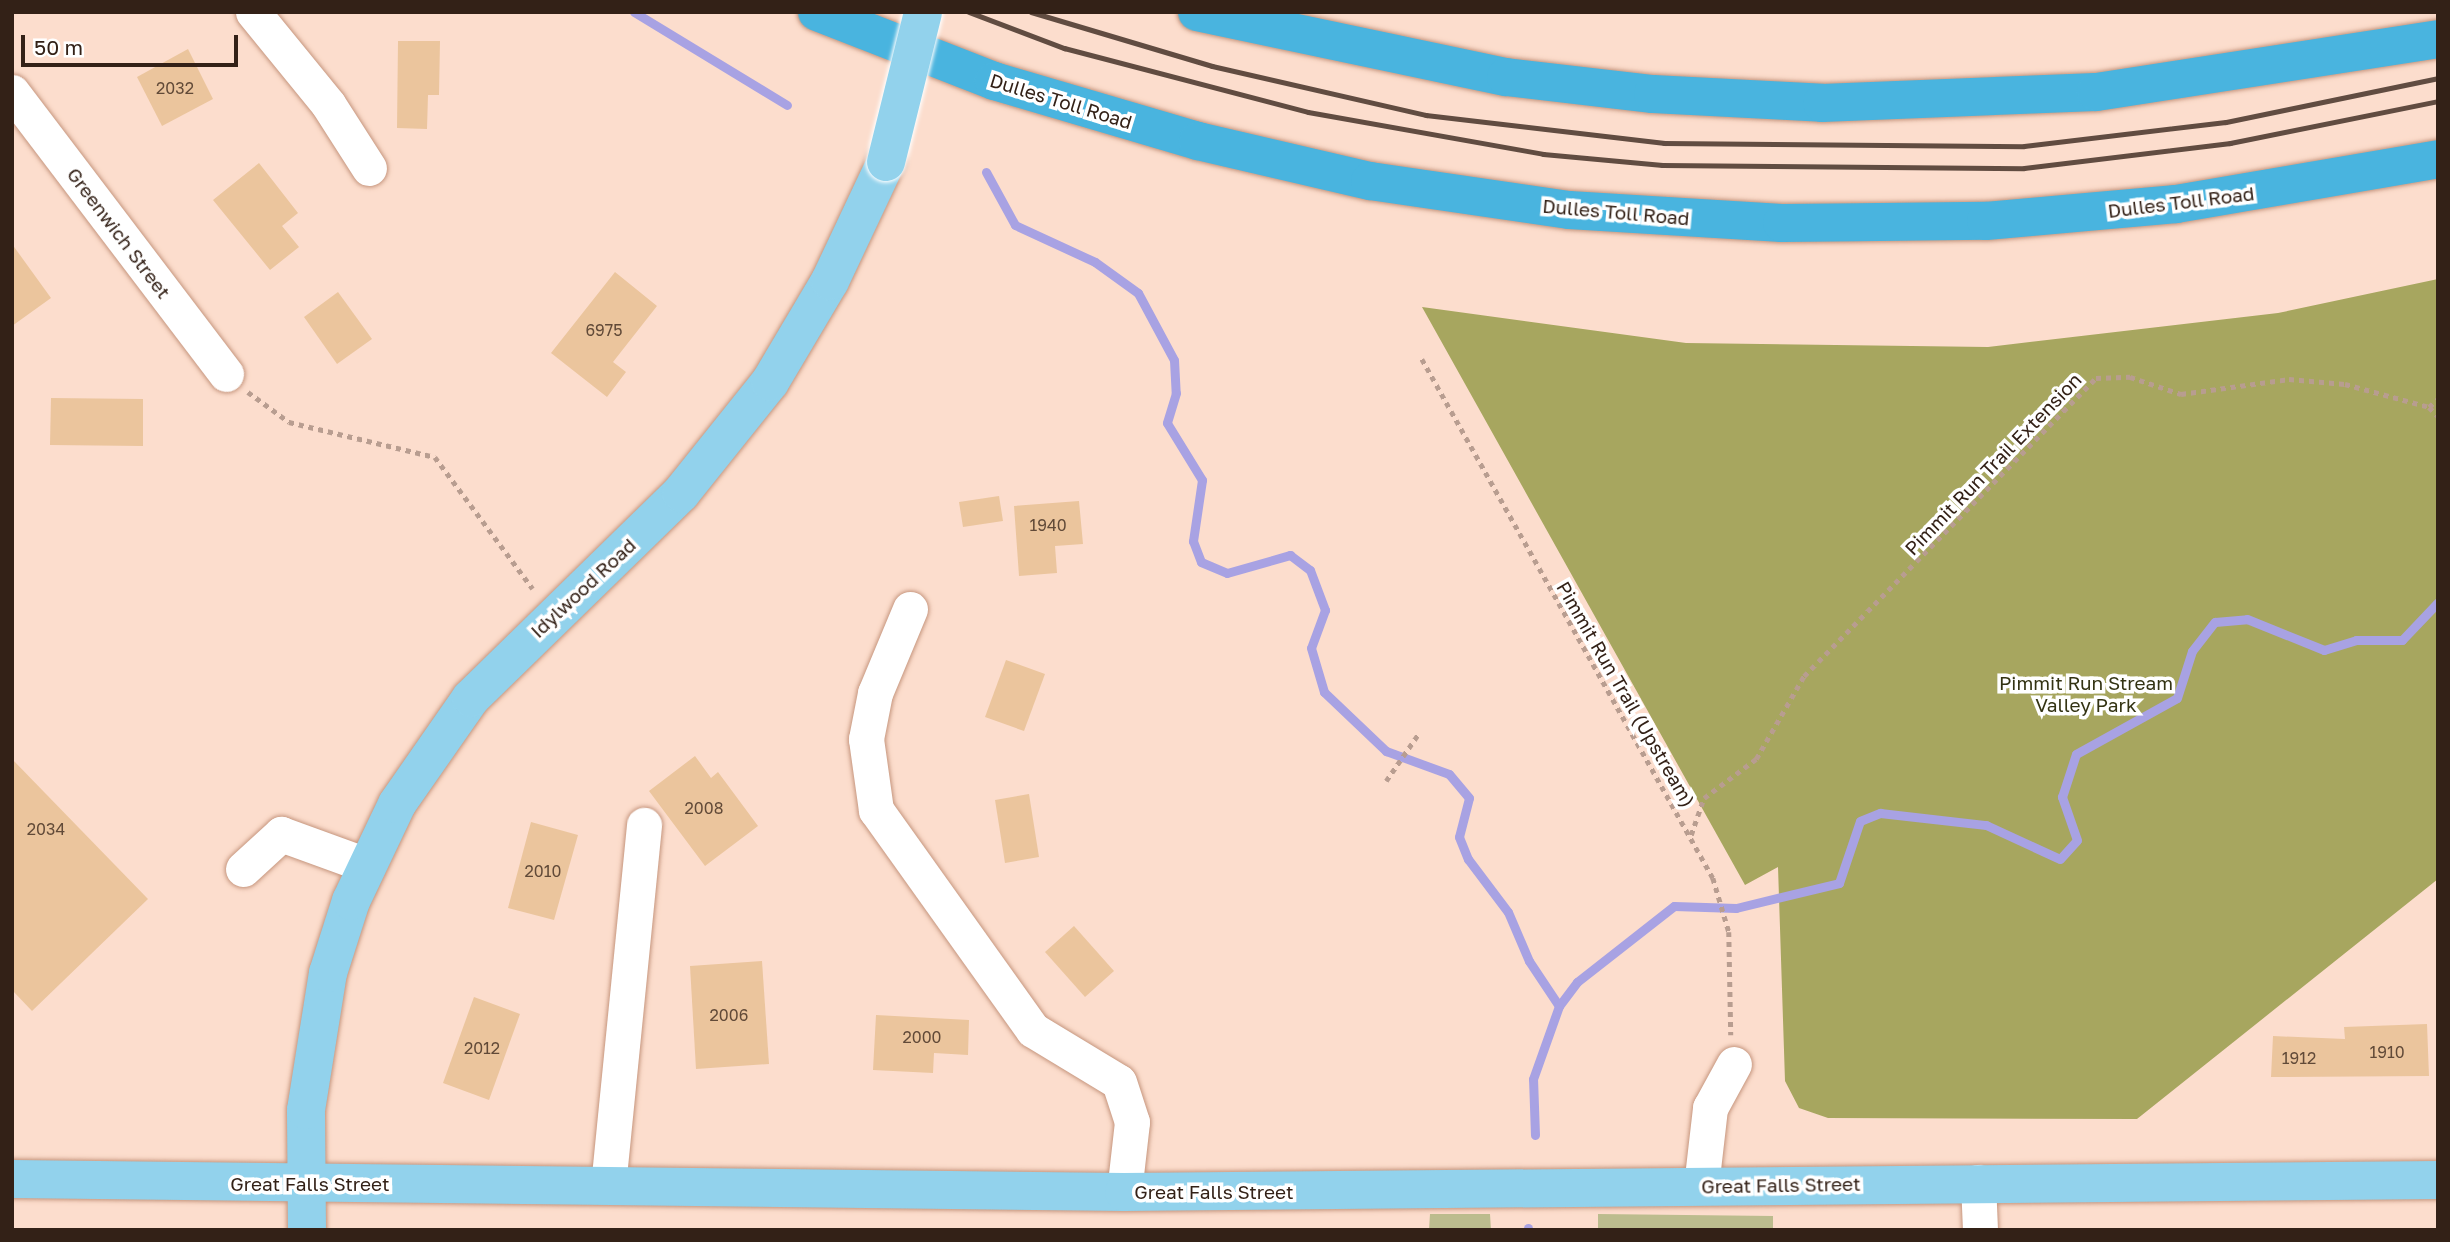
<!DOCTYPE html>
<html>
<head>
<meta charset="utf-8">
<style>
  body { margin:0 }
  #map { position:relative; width:2450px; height:1242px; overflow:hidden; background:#fcddcd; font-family:"Golos Text",sans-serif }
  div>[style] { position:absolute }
  .green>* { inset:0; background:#bcbc8e }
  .forest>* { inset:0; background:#a7a65f }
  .stream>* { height:9px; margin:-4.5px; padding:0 4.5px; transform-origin:4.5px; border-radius:4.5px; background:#a8a2e3 }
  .building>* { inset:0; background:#ebc59d }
  .path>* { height:4.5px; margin-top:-2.25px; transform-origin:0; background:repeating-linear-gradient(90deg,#b89d90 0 5px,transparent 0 10px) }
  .roads { filter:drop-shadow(0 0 2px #c6967e) drop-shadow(0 0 2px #c6967e) }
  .minor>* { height:35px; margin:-17.5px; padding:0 17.5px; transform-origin:17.5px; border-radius:17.5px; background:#fff }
  .major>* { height:38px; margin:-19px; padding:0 19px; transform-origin:19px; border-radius:19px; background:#92d2ec }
  .highway>* { height:38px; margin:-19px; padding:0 19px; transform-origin:19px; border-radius:19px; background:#49b4df }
  .rail>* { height:5px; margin:-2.5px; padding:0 2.5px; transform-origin:2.5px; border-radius:2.5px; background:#614c41 }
  .bridges { filter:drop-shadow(0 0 2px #fff) drop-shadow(0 0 2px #fff) }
  .major-bridge>* { height:38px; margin:-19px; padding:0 19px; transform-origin:19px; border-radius:19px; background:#92d2ec }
  span { translate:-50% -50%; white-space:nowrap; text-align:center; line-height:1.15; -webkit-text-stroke:7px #fff; paint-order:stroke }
  .number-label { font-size:16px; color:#614a38 }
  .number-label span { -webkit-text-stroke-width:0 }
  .street-label { font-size:19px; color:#332117 }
  .park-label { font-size:19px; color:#333313 }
  .frame { position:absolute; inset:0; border:14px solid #332117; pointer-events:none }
  .scale { position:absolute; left:21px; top:35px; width:217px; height:32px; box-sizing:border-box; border:4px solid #332117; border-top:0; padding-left:9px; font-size:21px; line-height:24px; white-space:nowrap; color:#332117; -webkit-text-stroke:5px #fff; paint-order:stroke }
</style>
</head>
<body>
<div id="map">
  <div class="green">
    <i style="clip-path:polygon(1430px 1214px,1490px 1214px,1491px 1230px,1429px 1230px)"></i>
    <i style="clip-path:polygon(1598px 1214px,1773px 1216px,1773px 1230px,1598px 1230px)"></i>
  </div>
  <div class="forest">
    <i style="clip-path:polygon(2438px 279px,2438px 879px,2137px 1119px,1828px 1118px,1799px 1108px,1785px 1081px,1778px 867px,1745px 885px,1422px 307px,1686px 343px,1988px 347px,2278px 313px)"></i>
  </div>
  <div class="stream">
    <i style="left:634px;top:12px;width:179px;rotate:31.3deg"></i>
    <i style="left:986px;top:172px;width:60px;rotate:61.3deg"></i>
    <i style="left:1015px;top:225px;width:88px;rotate:24.8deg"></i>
    <i style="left:1095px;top:262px;width:53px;rotate:35.8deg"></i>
    <i style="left:1138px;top:293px;width:76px;rotate:61.8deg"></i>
    <i style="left:1174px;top:360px;width:33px;rotate:87deg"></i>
    <i style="left:1176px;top:393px;width:31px;rotate:107deg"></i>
    <i style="left:1167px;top:423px;width:67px;rotate:58.4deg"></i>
    <i style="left:1202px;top:480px;width:62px;rotate:98.4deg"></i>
    <i style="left:1193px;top:541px;width:22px;rotate:69deg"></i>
    <i style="left:1201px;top:562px;width:28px;rotate:23deg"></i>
    <i style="left:1227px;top:573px;width:66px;rotate:-15.9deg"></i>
    <i style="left:1290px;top:555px;width:25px;rotate:37deg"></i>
    <i style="left:1310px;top:570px;width:43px;rotate:69.4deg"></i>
    <i style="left:1325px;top:610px;width:40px;rotate:110.2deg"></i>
    <i style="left:1311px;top:648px;width:46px;rotate:73.5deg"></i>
    <i style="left:1324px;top:692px;width:86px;rotate:43.6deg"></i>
    <i style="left:1386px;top:751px;width:67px;rotate:20.1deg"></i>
    <i style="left:1449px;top:774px;width:31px;rotate:50deg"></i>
    <i style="left:1469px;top:798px;width:40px;rotate:104.4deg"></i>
    <i style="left:1459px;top:837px;width:24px;rotate:68deg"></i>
    <i style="left:1468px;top:859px;width:66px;rotate:53deg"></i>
    <i style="left:1508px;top:912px;width:53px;rotate:66.8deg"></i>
    <i style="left:1529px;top:961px;width:54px;rotate:56.3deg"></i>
    <i style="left:1535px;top:1135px;width:56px;rotate:-92deg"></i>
    <i style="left:1533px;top:1079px;width:77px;rotate:-70.4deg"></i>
    <i style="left:1559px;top:1006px;width:30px;rotate:-53deg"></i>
    <i style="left:1577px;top:982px;width:123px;rotate:-38.1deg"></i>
    <i style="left:1674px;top:906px;width:62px;rotate:1.8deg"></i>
    <i style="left:1736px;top:908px;width:106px;rotate:-13.6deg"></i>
    <i style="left:1839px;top:883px;width:65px;rotate:-71.3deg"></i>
    <i style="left:1860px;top:821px;width:22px;rotate:-22deg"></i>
    <i style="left:1880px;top:813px;width:107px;rotate:6.5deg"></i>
    <i style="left:1986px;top:825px;width:81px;rotate:24.7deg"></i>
    <i style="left:2060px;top:859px;width:25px;rotate:-48deg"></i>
    <i style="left:2077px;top:840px;width:46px;rotate:-109.2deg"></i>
    <i style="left:2062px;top:797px;width:45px;rotate:-72deg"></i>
    <i style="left:2076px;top:754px;width:115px;rotate:-29deg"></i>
    <i style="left:2177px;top:698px;width:49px;rotate:-72.3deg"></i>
    <i style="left:2192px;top:651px;width:37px;rotate:-52deg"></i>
    <i style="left:2215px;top:622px;width:32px;rotate:-5deg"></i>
    <i style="left:2247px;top:619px;width:83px;rotate:21.9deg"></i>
    <i style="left:2324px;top:650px;width:34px;rotate:-17deg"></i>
    <i style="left:2356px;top:640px;width:46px"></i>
    <i style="left:2402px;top:640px;width:52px;rotate:-46.5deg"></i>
    <i style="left:1528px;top:1230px;width:2px;rotate:-90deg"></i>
  </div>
  <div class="building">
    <i style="clip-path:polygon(398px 41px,440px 41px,439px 95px,428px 95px,427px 129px,397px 128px)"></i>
    <i style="clip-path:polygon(188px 49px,213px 99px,162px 126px,137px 77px)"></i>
    <i style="clip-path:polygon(259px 163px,298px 213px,282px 226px,299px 247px,270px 270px,213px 200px)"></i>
    <i style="clip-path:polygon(12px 244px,51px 298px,12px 326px)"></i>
    <i style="clip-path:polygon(615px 272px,657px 306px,613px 362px,626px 372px,607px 397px,551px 353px)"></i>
    <i style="clip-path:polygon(338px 292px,372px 339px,337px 364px,304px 317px)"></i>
    <i style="clip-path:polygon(51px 398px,143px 399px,143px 446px,50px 445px)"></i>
    <i style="clip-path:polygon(999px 496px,1003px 521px,963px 527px,959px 502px)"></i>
    <i style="clip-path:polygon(1079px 501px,1083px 544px,1055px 546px,1057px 573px,1019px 576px,1014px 506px)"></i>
    <i style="clip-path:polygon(1006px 660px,1045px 674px,1024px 731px,985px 717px)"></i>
    <i style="clip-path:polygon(695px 756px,711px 778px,718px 772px,758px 826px,705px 866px,649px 791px)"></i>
    <i style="clip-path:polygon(12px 759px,148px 899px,32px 1011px,12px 990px)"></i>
    <i style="clip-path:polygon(1029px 794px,1039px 857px,1005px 863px,995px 800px)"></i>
    <i style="clip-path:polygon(531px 822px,578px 835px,554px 920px,508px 908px)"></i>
    <i style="clip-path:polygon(1074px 926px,1114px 971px,1085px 997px,1045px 952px)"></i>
    <i style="clip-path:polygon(762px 961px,769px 1064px,696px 1069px,690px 966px)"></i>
    <i style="clip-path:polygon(474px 997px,520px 1014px,489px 1100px,443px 1083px)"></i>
    <i style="clip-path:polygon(876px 1015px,969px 1020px,968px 1055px,934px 1053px,933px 1073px,873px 1070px)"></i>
    <i style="clip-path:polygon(2427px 1024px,2429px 1076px,2271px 1077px,2273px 1036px,2345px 1039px,2344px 1027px)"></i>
  </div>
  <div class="path">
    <i style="left:1422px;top:359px;width:595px;rotate:60.72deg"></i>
    <i style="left:1713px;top:878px;width:56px;rotate:73.5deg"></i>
    <i style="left:1729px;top:932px;width:103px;rotate:88.9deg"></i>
    <i style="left:248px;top:392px;width:51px;rotate:36.2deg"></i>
    <i style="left:289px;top:422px;width:150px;rotate:13.5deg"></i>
    <i style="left:435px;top:457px;width:164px;rotate:53.4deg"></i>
    <i style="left:2429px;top:407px;width:13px;rotate:45deg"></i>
    <i style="left:1386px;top:781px;width:58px;rotate:-55.5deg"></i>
    <i style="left:1691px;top:835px;width:39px;rotate:-71deg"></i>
    <i style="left:1704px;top:798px;width:65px;rotate:-36.9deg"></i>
    <i style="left:1756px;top:759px;width:96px;rotate:-60deg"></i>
    <i style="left:1804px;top:676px;width:417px;rotate:-45.6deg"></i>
    <i style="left:2096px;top:378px;width:34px;rotate:-2deg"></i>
    <i style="left:2130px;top:377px;width:54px;rotate:18.4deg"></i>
    <i style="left:2181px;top:394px;width:109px;rotate:-7.9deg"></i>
    <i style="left:2289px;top:379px;width:56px;rotate:5.1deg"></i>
    <i style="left:2345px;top:384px;width:87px;rotate:15.3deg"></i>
    <i style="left:2429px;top:407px;width:12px;rotate:-42deg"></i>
  </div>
  <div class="roads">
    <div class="minor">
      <i style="left:253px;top:12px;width:119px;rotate:50.8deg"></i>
      <i style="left:328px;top:104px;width:76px;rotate:57.4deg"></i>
      <i style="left:12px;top:92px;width:354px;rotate:52.8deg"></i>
      <i style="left:910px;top:609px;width:91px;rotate:112.6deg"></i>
      <i style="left:875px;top:693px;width:47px;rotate:101.1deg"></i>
      <i style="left:866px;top:739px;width:72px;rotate:82deg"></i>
      <i style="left:876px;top:810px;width:270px;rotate:54.5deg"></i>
      <i style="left:1033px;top:1030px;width:100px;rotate:31.2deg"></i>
      <i style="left:1119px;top:1082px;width:42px;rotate:72deg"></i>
      <i style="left:1132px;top:1122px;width:70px;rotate:96.5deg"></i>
      <i style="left:243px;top:869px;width:52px;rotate:-42.6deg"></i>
      <i style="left:281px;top:834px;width:90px;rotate:20deg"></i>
      <i style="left:1978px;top:1182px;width:48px;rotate:87.6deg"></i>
      <i style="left:608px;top:1186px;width:363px;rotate:-84.3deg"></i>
      <i style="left:1701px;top:1186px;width:79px;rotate:-83.4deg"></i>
      <i style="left:1710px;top:1108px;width:50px;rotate:-61.4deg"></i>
    </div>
    <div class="major">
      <i style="left:12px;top:1179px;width:1112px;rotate:0.67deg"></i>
      <i style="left:1124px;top:1192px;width:1314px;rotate:-0.52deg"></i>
      <i style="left:307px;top:1230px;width:120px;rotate:-90.5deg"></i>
      <i style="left:306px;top:1110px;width:139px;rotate:-80.9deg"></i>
      <i style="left:328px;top:973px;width:76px;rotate:-72.3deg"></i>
      <i style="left:351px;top:901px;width:107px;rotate:-64.6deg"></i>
      <i style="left:397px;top:804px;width:129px;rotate:-55.1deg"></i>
      <i style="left:471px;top:698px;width:293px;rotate:-44.3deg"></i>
      <i style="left:681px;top:493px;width:142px;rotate:-51.3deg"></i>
      <i style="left:770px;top:382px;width:117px;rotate:-59.3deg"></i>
      <i style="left:830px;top:281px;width:132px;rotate:-64.8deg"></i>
    </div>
    <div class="highway">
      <i style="left:817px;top:12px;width:190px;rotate:21.3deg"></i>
      <i style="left:994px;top:81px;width:213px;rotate:16.4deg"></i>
      <i style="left:1198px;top:141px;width:177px;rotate:13.1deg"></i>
      <i style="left:1370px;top:181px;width:201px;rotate:8.3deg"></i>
      <i style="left:1569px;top:210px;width:213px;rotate:3.5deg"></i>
      <i style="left:1782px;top:223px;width:204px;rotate:-0.6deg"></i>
      <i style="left:1986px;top:221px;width:191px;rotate:-5.1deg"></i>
      <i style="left:2176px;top:204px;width:266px;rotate:-9.7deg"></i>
      <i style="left:1197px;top:12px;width:316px;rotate:11.9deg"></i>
      <i style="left:1506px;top:77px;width:148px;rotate:6.6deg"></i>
      <i style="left:1653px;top:94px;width:169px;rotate:3deg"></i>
      <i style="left:1822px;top:103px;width:274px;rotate:-2.3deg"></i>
      <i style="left:2096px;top:92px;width:346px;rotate:-8.8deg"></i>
    </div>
  </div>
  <div class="rail">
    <i style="left:969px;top:12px;width:102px;rotate:20.8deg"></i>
    <i style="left:1064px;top:48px;width:252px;rotate:14.7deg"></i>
    <i style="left:1308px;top:112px;width:239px;rotate:10.1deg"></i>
    <i style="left:1543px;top:154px;width:120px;rotate:5.3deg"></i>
    <i style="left:1662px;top:165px;width:362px;rotate:0.5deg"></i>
    <i style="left:2024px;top:168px;width:208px;rotate:-6.9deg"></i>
    <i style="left:2230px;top:143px;width:212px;rotate:-11.4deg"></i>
    <i style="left:1031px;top:12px;width:189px;rotate:16.6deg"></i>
    <i style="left:1212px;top:66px;width:220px;rotate:12.9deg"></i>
    <i style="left:1426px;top:115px;width:240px;rotate:6.7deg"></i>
    <i style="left:1664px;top:143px;width:360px;rotate:0.5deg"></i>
    <i style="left:2024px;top:146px;width:203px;rotate:-6.8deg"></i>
    <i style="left:2226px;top:122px;width:217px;rotate:-11.7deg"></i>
  </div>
  <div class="bridges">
    <div class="major-bridge">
      <i style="left:886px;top:162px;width:154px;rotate:-76.1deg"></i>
    </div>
  </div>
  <div class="number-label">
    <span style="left:175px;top:88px">2032</span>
    <span style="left:604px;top:330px">6975</span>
    <span style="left:1048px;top:525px">1940</span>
    <span style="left:704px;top:808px">2008</span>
    <span style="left:46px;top:829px">2034</span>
    <span style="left:543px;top:871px">2010</span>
    <span style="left:729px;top:1015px">2006</span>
    <span style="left:922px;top:1037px">2000</span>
    <span style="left:482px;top:1048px">2012</span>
    <span style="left:2387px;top:1052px">1910</span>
    <span style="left:2299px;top:1058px">1912</span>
  </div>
  <div class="street-label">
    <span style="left:1061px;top:101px;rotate:17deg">Dulles Toll Road</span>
    <span style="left:2181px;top:202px;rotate:-7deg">Dulles Toll Road</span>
    <span style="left:1616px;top:212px;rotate:5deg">Dulles Toll Road</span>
    <span style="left:119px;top:233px;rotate:53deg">Greenwich Street</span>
    <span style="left:1993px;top:464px;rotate:-46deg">Pimmit Run Trail Extension</span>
    <span style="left:583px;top:588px;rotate:-43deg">Idylwood Road</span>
    <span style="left:1626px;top:694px;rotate:60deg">Pimmit Run Trail (Upstream)</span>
    <span style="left:310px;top:1184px">Great Falls Street</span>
    <span style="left:1781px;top:1185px;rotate:-1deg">Great Falls Street</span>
    <span style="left:1214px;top:1192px">Great Falls Street</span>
  </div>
  <div class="park-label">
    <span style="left:2086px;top:694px">Pimmit Run Stream<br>Valley Park</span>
  </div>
  <div class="frame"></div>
  <div class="scale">50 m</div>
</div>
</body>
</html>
